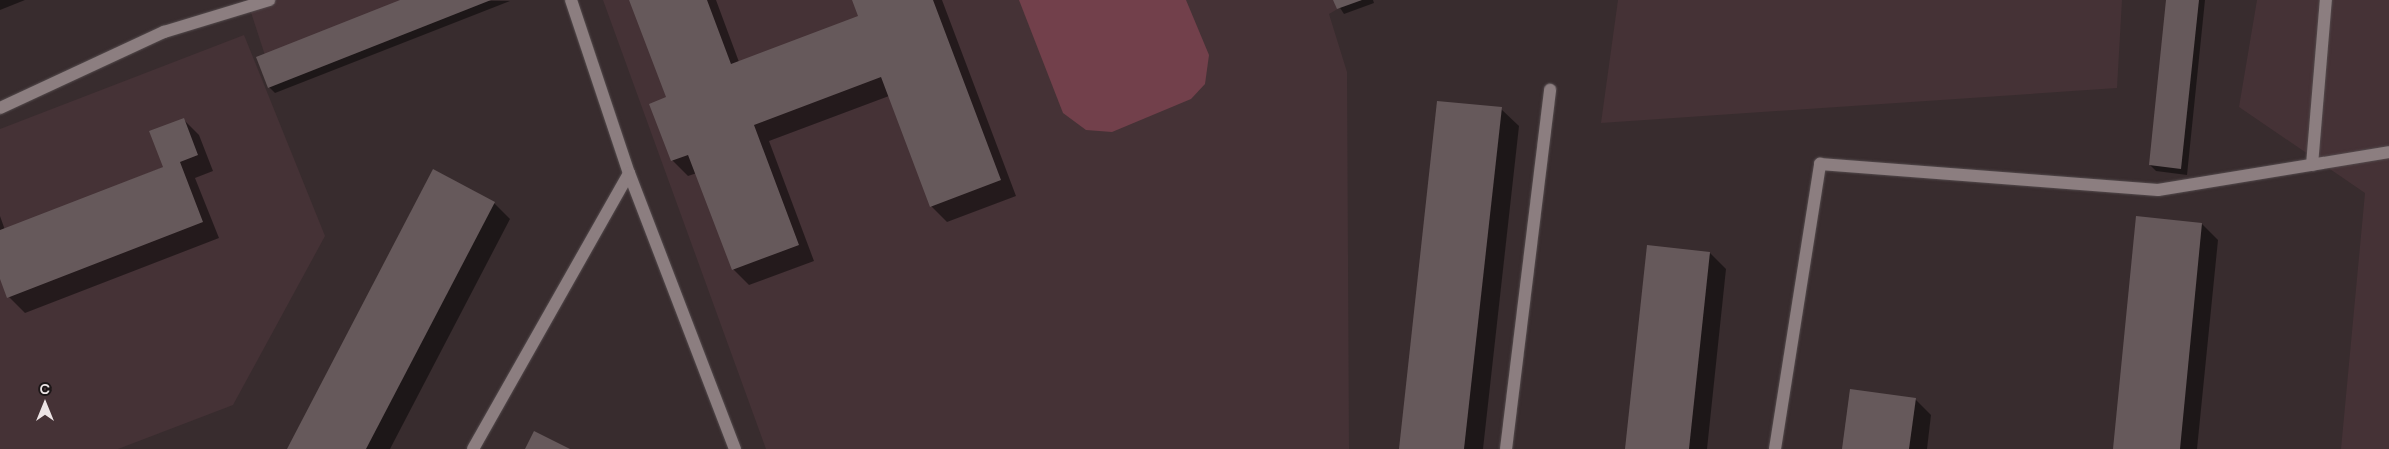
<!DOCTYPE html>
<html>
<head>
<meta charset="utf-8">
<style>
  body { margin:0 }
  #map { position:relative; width:2389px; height:449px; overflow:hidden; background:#382c2e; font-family:Manrope,sans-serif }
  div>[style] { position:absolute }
  .built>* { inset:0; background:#453236 }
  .green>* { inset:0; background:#72404b }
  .shadow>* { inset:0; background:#0007 }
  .building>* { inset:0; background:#66595b }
  .roads { filter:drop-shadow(0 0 1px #544b4d) drop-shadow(0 0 1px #544b4d) }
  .service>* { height:12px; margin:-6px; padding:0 6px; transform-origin:6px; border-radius:6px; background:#8c7e80 }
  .minor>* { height:12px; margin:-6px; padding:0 6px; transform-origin:6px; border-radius:6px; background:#8c7e80 }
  span { translate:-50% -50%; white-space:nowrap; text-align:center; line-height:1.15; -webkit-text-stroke:4px #1c1617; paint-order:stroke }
  .north { position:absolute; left:20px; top:379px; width:50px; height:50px; -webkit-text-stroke:4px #1c1617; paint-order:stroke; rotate:0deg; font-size:14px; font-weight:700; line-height:20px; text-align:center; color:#ece4e5 }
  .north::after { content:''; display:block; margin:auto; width:18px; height:22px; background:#ece4e5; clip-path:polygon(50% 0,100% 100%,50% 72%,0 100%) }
</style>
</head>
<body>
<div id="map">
  <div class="built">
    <i style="clip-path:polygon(247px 0,466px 0,273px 80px)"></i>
    <i style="clip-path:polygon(603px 0,1353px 0,1329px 14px,1347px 72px,1349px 449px,766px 449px)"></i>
    <i style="clip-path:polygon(1618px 0,2122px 0,2117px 88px,1601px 123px)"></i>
    <i style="clip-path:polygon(2257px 0,2389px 0,2389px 449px,2341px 449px,2365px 193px,2239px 107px)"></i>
    <i style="clip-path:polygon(244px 35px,325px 236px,233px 405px,118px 449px,0 449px,0 129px)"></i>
  </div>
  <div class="green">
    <i style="clip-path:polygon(1019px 0,1186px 0,1209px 55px,1205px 84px,1191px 99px,1112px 132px,1086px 130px,1063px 113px)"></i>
  </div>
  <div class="shadow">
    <i style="clip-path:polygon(0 0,25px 0,0 10px)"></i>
    <i style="clip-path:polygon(403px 0,510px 1px,275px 93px,269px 87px)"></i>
    <i style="clip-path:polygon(630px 0,716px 0,739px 62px,860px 17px,853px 0,942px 0,1016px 196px,947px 222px,931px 206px,889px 96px,769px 141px,814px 261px,749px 285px,733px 269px,697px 173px,688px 176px,672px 160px,667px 98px)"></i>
    <i style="clip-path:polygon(1335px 0,1373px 0,1374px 3px,1344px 14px)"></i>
    <i style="clip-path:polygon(2167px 0,2205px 0,2187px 175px,2156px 171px,2150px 165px)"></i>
    <i style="clip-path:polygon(1501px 109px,1519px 126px,1483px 449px,1400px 449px)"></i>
    <i style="clip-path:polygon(183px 119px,199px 135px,213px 171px,195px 178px,219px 238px,25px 313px,9px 297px,0 276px,0 216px,5px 230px,164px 167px)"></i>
    <i style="clip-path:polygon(494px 203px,510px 219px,390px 449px,289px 449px)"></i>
    <i style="clip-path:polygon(2202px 224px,2218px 240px,2197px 449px,2114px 449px)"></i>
    <i style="clip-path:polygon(1710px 253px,1726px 269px,1707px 449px,1626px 449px)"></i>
    <i style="clip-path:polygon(1915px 399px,1931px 415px,1927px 449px,1844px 449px)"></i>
  </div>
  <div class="building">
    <i style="clip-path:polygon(400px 0,491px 0,268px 88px,256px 57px)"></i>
    <i style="clip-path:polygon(629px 0,707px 0,731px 64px,858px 16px,852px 0,933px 0,1001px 180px,930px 207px,881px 77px,754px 125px,799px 245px,732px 270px,688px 155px,671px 161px,649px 104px,666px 97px)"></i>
    <i style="clip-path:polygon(1333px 0,1362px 0,1337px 9px)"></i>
    <i style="clip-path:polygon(2166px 0,2199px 0,2181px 169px,2149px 165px)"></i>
    <i style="clip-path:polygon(1437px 101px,1502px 107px,1464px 449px,1399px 449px)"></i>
    <i style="clip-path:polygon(184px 118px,198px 155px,180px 162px,203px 222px,7px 298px,0 279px,0 230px,163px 167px,149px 131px)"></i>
    <i style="clip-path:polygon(433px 169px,495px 202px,366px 449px,287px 449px)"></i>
    <i style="clip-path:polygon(2136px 216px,2202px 223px,2180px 449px,2113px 449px)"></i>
    <i style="clip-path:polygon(1647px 245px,1710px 252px,1689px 449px,1625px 449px)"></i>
    <i style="clip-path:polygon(1850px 389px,1916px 398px,1909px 449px,1842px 449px)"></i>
    <i style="clip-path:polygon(534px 431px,570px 449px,525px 449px)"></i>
  </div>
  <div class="roads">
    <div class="service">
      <i style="left:571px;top:0;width:182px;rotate:71.5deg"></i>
      <i style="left:629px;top:173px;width:296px;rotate:69deg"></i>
      <i style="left:164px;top:32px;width:110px;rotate:-16.9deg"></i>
      <i style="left:2312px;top:165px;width:166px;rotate:-85.2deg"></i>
      <i style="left:473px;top:449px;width:317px;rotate:-60.5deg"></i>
      <i style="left:1506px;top:449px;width:362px;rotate:-83deg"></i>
      <i style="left:1775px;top:449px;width:289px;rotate:-81deg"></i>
      <i style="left:1820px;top:164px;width:339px;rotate:4.4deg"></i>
      <i style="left:2158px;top:190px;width:234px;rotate:-9.3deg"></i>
    </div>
    <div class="minor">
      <i style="left:0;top:108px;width:181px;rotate:-24.9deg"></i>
    </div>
  </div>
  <div class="north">С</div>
</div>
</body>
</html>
